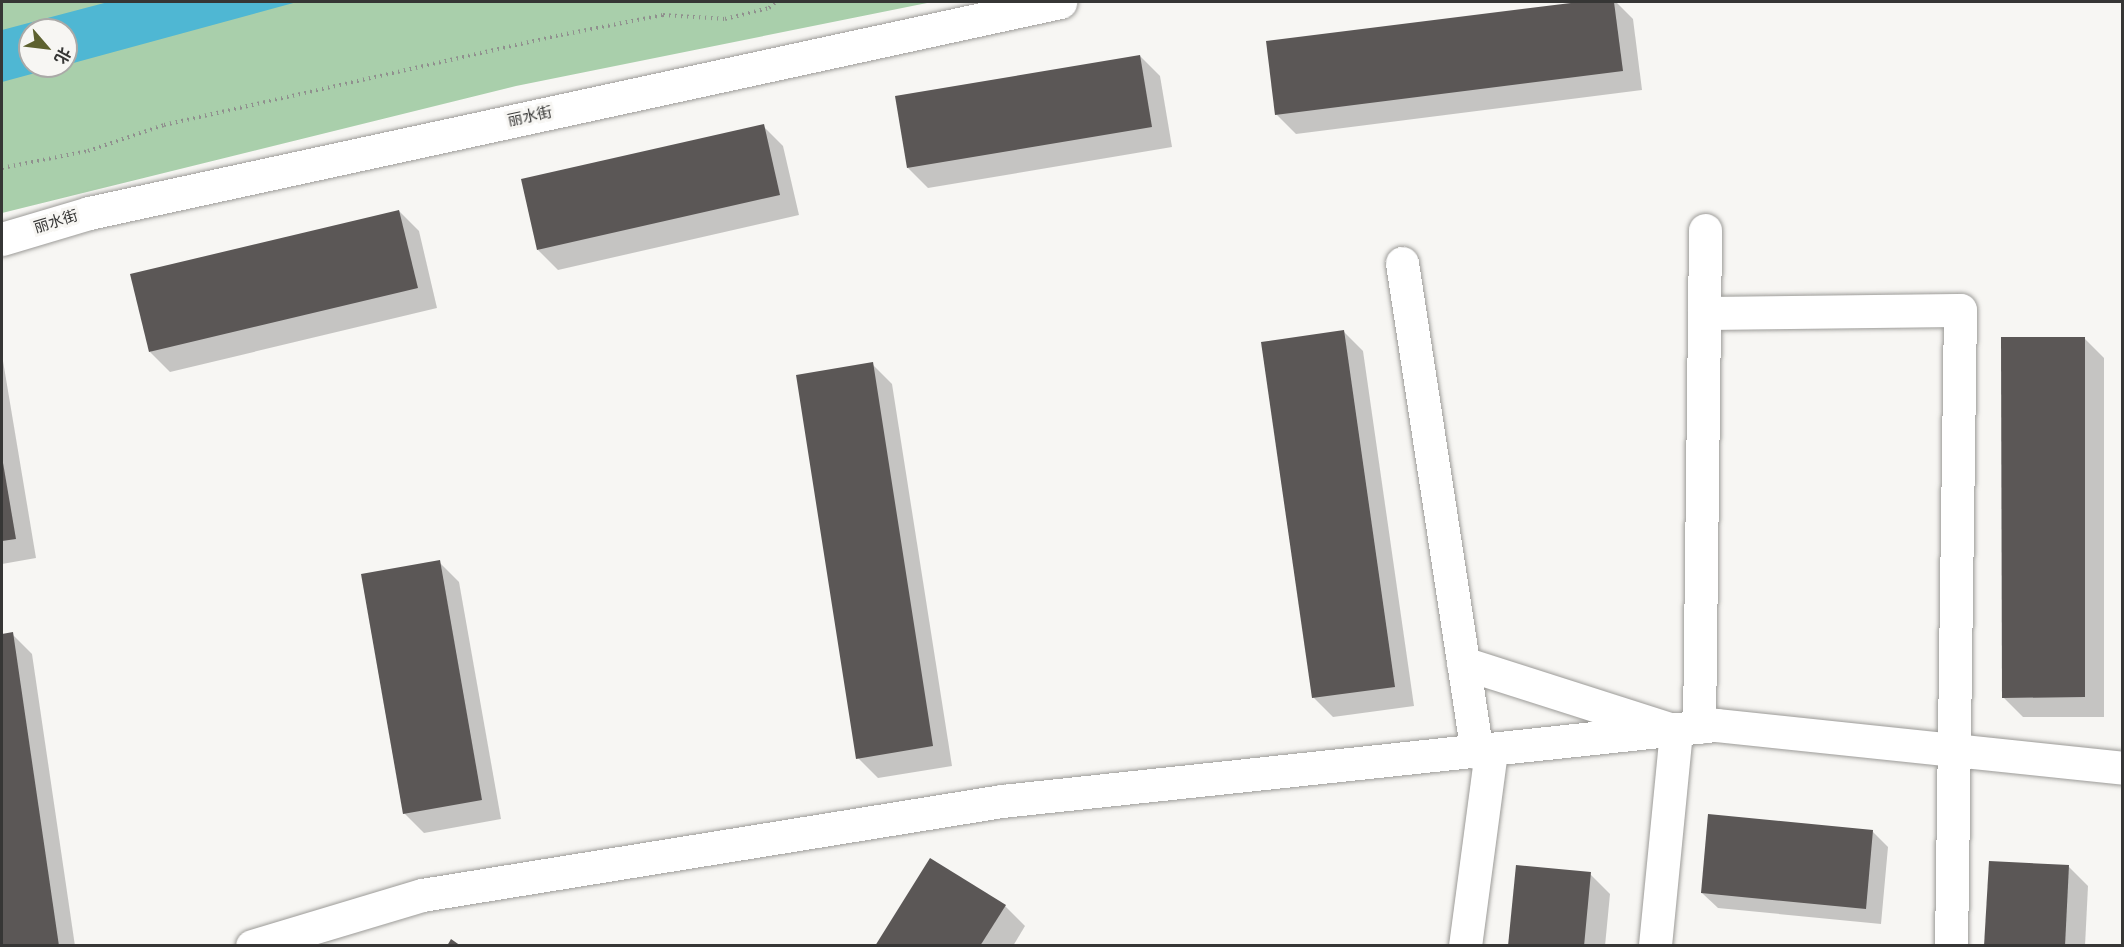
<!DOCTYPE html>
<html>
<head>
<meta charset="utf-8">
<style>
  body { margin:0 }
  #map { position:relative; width:2124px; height:947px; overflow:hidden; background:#f7f6f3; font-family:Bitter,"Noto Sans SC",serif }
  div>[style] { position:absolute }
  .green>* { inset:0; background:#a9cfab }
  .water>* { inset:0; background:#4fb7d3 }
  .shadow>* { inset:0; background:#0003 }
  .building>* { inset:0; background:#5b5756 }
  .path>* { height:4px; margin-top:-2px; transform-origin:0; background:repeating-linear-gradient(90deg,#90908e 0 1.5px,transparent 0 6px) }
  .roads { filter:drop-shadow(0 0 2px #9c9b98) drop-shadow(0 0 2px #9c9b98) }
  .minor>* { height:33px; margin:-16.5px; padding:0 16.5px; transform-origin:16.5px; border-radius:16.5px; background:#fff }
  .tertiary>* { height:33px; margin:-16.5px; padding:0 16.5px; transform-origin:16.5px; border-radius:16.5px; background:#fff }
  span { translate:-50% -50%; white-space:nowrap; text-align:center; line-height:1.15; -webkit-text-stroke:6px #f7f6f3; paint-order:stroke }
  .street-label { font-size:15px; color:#363635 }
  .frame { position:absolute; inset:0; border:3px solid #363635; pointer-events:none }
  .north { position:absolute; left:18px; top:18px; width:60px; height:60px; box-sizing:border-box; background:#f7f6f3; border:2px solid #aaa9a7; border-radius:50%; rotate:118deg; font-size:16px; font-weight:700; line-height:24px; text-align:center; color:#363635 }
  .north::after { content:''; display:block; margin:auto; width:21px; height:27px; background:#5d612f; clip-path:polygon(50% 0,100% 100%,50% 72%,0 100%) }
</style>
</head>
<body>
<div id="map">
  <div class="green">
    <i style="clip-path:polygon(evenodd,2px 2px,932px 2px,516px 86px,2px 213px,2px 2px,30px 30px,66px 30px,66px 66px,30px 66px,30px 30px)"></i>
  </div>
  <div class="water">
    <i style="clip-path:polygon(108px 2px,297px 2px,66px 65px,66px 30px,30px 30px,30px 66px,61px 66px,2px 82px,2px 30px)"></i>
  </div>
  <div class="shadow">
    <i style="clip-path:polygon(1591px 2px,1616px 2px,1633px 19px,1642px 90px,1296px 134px,1276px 114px,1267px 42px)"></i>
    <i style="clip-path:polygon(1140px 56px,1160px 76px,1172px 147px,928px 188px,908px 168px)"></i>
    <i style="clip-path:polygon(763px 126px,783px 146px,799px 215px,558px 270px,538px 250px)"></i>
    <i style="clip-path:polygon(399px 211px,419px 231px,437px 308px,170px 372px,150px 352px)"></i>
    <i style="clip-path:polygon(1343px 331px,1363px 351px,1414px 706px,1333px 717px,1313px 697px)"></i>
    <i style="clip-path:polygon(2084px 338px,2104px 358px,2104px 717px,2023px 717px,2003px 697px)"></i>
    <i style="clip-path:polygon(2px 355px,36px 558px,2px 564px)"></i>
    <i style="clip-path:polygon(872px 364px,892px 384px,952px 766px,878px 778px,858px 758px)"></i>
    <i style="clip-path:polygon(439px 562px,459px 582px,501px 819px,424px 833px,404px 813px)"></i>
    <i style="clip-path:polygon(12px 634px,32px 654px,75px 946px,2px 946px,2px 635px)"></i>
    <i style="clip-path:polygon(1872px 831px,1888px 847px,1881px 924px,1718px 908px,1702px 893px)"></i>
    <i style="clip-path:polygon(2068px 866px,2088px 886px,2085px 946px,1986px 946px)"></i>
    <i style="clip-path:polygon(1590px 874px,1610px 894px,1605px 946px,1510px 946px)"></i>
    <i style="clip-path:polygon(1005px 906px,1025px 926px,1013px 946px,876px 946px)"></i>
  </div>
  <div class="building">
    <i style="clip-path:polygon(1579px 2px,1614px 2px,1623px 71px,1275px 115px,1266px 41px)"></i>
    <i style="clip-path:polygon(1140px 55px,1152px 127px,907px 168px,895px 96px)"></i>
    <i style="clip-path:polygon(764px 124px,780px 195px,537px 250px,521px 179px)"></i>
    <i style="clip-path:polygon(399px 210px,418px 288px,149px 352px,130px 274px)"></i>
    <i style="clip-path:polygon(1344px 330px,1395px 687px,1312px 698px,1261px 342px)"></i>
    <i style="clip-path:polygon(2001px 337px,2085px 337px,2085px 697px,2002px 698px)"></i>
    <i style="clip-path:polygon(873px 362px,933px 746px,856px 759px,796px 375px)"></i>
    <i style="clip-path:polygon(2px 457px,16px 539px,2px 541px)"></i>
    <i style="clip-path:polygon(440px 560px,482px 800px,403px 814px,361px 574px)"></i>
    <i style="clip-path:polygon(13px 632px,59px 946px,2px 946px,2px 634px)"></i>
    <i style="clip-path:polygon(1708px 814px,1873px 830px,1866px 909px,1701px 893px)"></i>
    <i style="clip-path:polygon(930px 858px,1006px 905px,980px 946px,875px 946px)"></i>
    <i style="clip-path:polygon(1989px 861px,2069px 865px,2065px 946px,1984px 946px)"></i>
    <i style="clip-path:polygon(1516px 865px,1591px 872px,1584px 946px,1508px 946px)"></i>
    <i style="clip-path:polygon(451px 939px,461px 946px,447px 946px)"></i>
  </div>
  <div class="path">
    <i style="left:2px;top:168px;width:88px;rotate:-11.2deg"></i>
    <i style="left:88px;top:151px;width:80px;rotate:-18.9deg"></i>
    <i style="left:164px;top:125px;width:407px;rotate:-12.8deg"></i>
    <i style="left:561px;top:35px;width:104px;rotate:-11.1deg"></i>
    <i style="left:663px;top:15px;width:62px;rotate:3.7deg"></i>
    <i style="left:725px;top:19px;width:45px;rotate:-14deg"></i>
    <i style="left:769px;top:8px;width:9px;rotate:-41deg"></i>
  </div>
  <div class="roads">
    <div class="minor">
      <i style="left:1402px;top:263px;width:495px;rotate:81.3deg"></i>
      <i style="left:1704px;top:313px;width:256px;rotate:-0.7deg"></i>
      <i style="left:1960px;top:310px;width:636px;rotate:90.81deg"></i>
      <i style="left:1463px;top:663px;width:224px;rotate:17.7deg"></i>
      <i style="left:1676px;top:731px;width:216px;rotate:95.6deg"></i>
      <i style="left:1699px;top:727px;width:497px;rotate:-89.3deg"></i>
      <i style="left:252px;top:946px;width:177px;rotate:-16.7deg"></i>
      <i style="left:422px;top:895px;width:588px;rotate:-9.21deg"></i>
      <i style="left:1002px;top:801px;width:718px;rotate:-6.08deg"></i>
      <i style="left:1716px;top:725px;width:408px;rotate:6deg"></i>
      <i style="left:1465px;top:946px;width:197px;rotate:-82.4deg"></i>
    </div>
    <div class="tertiary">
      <i style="left:2px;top:239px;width:91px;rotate:-16.6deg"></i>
      <i style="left:89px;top:213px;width:994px;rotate:-12.26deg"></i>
    </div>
  </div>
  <div class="street-label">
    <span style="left:530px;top:117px;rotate:-12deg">丽水街</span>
    <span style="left:56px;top:222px;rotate:-17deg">丽水街</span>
  </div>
  <div class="frame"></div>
  <div class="north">北</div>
</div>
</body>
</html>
